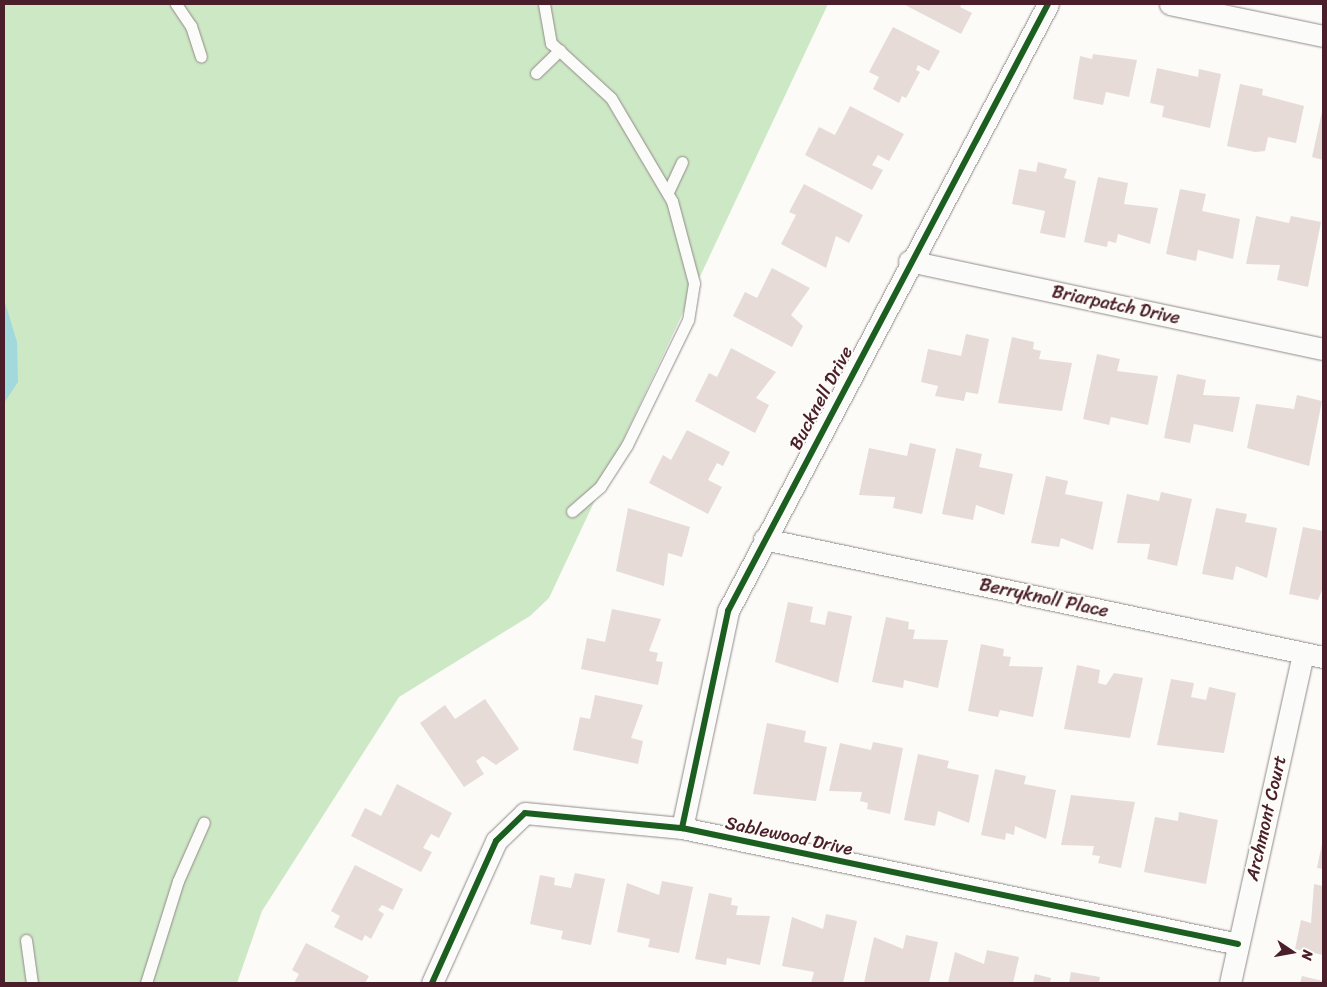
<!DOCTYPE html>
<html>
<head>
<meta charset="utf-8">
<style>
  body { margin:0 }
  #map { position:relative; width:1327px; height:987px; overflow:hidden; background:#fcfbf8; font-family:Sriracha,sans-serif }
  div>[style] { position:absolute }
  .green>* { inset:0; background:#cde8c4 }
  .water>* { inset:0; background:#a1d9dd }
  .building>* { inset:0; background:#e6dbd7 }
  .roads { filter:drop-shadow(0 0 1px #928a8b) drop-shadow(0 0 1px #928a8b) }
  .service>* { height:11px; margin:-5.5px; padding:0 5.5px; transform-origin:5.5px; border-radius:5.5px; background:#fbfbf9 }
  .minor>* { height:21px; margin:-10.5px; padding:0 10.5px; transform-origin:10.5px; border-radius:10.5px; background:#fbfbf9 }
  .cycleway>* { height:6px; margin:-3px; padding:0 3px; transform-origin:3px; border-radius:3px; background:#1b5e20 }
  span { translate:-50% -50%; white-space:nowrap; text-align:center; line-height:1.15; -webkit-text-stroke:4px #fdfcf7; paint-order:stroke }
  .street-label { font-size:18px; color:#4a1f2b }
  .frame { position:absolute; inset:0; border:5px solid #4a1f2b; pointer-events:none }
  .north { position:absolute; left:1267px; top:927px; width:50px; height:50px; -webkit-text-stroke:4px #fdfcf7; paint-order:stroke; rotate:102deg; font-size:14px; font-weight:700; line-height:20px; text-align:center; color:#4a1f2b }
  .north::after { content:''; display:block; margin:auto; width:18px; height:22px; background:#4a1f2b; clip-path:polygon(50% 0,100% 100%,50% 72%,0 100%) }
</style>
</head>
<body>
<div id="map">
  <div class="green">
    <i style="clip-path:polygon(4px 4px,828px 4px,549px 598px,530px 616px,399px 697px,262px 911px,237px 983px,4px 983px)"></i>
  </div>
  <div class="water">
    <i style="clip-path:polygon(4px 299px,17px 342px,18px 382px,4px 403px)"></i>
  </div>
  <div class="building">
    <i style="clip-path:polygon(903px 4px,962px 4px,960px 7px,972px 13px,961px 34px)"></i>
    <i style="clip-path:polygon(893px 27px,940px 51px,929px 71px,918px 65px,916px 70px,920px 72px,906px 98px,902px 96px,899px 103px,873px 89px,879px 77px,869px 72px)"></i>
    <i style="clip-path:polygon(1093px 54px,1137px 60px,1129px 97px,1106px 92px,1103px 105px,1073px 99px,1080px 56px,1092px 59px)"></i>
    <i style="clip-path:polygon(1157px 68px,1198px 77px,1199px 69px,1221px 74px,1210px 128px,1162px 117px,1164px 106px,1150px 103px)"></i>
    <i style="clip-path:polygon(1240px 84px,1263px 89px,1262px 95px,1304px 106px,1296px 143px,1268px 137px,1265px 151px,1255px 152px,1227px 146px)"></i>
    <i style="clip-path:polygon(850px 106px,904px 134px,889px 161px,878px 155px,872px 165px,883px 170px,872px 190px,805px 155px,819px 127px,835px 135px)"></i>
    <i style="clip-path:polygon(1323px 107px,1323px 160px,1312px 157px)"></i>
    <i style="clip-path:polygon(1038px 162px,1067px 169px,1064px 178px,1076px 181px,1065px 238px,1040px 233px,1045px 211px,1012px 204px,1019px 169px,1036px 172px)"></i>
    <i style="clip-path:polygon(1098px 177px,1128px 183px,1124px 204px,1158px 208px,1150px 244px,1118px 234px,1116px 243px,1108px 241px,1107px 247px,1084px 242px)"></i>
    <i style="clip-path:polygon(804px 184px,863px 215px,849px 243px,836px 236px,826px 268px,781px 244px,796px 215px,789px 212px)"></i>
    <i style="clip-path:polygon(1180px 189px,1206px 194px,1202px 211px,1240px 219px,1233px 259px,1198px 250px,1196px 261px,1166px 254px)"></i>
    <i style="clip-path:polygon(1256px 216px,1289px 223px,1291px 216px,1321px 222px,1308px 287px,1277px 280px,1280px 265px,1246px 264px)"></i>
    <i style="clip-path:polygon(772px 268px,810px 288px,791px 315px,803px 326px,792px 347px,733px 316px,745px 292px,757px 298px)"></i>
    <i style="clip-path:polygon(966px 334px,989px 339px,978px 394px,966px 392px,964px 401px,935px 396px,938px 386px,921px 382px,928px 349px,961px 356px)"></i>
    <i style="clip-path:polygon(1012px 337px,1034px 342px,1033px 349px,1041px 351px,1039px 359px,1072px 363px,1062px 411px,998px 403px)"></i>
    <i style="clip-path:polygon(731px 348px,776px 372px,756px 398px,769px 405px,755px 433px,695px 401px,709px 373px,717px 377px)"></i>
    <i style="clip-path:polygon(1097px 354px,1120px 359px,1117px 371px,1158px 376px,1148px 425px,1111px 417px,1109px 425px,1083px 419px)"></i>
    <i style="clip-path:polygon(1177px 374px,1206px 380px,1203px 395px,1240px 397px,1233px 432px,1194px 424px,1190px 443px,1164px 438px)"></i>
    <i style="clip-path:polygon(1297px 395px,1322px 401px,1309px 466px,1247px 448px,1256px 404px,1294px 409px)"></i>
    <i style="clip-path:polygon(687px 430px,730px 452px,723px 466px,717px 463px,708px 480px,722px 487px,708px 514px,649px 483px,663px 455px,671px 460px)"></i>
    <i style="clip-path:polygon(910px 443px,936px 449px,922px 514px,893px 508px,895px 497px,859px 495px,869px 448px,907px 456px)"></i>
    <i style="clip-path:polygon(956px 448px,982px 454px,979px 467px,1013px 474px,1004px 515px,976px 505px,973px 520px,942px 514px)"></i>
    <i style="clip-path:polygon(1046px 476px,1068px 481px,1065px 494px,1103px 502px,1093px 550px,1061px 538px,1059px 547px,1031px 543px)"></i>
    <i style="clip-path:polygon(1161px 492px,1192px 499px,1177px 566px,1147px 559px,1150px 544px,1117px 543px,1127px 494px,1159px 501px)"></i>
    <i style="clip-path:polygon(628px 508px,690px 527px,682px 557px,668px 553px,664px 586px,616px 571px)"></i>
    <i style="clip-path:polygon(1216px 508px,1247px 514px,1245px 522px,1277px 528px,1267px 578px,1236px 566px,1233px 580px,1202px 574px)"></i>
    <i style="clip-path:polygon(1303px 527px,1323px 531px,1323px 588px,1318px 600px,1289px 594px)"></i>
    <i style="clip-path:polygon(788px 602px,813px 607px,810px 622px,825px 625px,828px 611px,852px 616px,838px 683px,775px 662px)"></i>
    <i style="clip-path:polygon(612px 609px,661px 619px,649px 651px,658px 653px,656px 661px,663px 662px,658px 685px,581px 669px,587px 638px,605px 642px)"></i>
    <i style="clip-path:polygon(886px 617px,909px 622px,908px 629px,915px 630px,913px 639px,948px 640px,938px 688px,904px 680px,903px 688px,872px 682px)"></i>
    <i style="clip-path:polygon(981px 644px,1004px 649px,1003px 656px,1011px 657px,1009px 666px,1043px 667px,1033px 717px,1000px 710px,998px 717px,968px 711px)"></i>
    <i style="clip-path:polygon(1077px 665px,1100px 670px,1098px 683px,1106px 685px,1114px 673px,1143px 678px,1130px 738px,1064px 729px)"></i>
    <i style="clip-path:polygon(1171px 679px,1194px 683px,1191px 697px,1206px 700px,1209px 687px,1236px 693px,1224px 753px,1157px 745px)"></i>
    <i style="clip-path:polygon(595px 695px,643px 705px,631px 738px,643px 741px,638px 764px,573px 750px,580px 717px,590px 719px)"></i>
    <i style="clip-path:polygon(485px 699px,519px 749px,496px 765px,483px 756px,476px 761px,484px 774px,464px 787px,420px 723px,445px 705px,455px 719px)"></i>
    <i style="clip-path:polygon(767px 723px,806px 731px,804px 742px,827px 747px,816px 801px,753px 794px)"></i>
    <i style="clip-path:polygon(873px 742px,903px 748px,890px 814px,867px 809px,868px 803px,860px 801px,862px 792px,829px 791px,840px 743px,871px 750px)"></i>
    <i style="clip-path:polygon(918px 754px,949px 761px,947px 768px,979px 775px,969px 823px,938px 811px,935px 826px,904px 820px)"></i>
    <i style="clip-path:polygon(995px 769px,1026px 776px,1024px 784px,1056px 790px,1046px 839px,1015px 826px,1014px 835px,1006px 833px,1005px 840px,981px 835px)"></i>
    <i style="clip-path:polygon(397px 784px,452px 813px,439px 838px,431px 834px,423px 848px,432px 852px,421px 872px,351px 836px,365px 808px,381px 816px)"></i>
    <i style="clip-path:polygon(1071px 795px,1135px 802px,1121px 868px,1098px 863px,1100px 856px,1092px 855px,1094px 846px,1061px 845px)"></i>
    <i style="clip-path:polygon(1179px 812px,1218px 820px,1206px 884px,1144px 872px,1155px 817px,1178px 821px)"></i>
    <i style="clip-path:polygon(1322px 844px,1323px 844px,1323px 869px,1317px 868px)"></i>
    <i style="clip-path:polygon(355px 865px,403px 889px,393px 910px,382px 905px,378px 910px,384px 914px,371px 939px,365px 935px,362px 941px,334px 927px,340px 916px,331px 911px)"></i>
    <i style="clip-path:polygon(575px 873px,605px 879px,591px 945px,561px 939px,563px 931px,530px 924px,540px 875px,555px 878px,554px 885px,571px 888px)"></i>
    <i style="clip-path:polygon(662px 881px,693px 887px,679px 953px,648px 947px,650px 939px,617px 932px,627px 883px,659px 895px)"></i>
    <i style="clip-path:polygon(1314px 884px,1323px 886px,1323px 955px,1295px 949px,1301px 920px,1311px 923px)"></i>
    <i style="clip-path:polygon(709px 893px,732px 898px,731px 905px,738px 906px,736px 915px,770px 916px,760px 965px,727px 958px,726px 965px,695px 959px)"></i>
    <i style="clip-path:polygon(826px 914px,857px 921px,843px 983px,811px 983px,814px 972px,782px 966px,792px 917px,823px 929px)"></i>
    <i style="clip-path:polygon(906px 935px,938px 942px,929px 983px,864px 983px,874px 937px,903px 949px)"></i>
    <i style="clip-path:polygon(306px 943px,369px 976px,365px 983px,294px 983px,299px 974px,292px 970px)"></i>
    <i style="clip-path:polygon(987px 950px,1019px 957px,1013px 983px,948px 983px,955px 952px,984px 964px)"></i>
    <i style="clip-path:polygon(1071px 972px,1100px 977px,1099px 983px,1069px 983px)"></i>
    <i style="clip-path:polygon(1035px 974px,1051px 978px,1050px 983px,1033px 983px)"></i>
    <i style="clip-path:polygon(1302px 976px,1323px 981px,1323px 983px,1300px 983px)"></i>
  </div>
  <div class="roads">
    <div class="service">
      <i style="left:176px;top:4px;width:27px;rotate:56deg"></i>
      <i style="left:191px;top:26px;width:32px;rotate:72deg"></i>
      <i style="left:544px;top:4px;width:40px;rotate:80deg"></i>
      <i style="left:551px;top:43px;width:81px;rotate:42.5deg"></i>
      <i style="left:611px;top:98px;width:120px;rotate:59.4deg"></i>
      <i style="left:672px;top:201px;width:85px;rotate:75deg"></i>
      <i style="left:694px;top:283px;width:37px;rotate:99deg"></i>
      <i style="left:688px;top:320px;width:139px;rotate:116deg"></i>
      <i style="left:627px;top:445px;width:50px;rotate:122.7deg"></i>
      <i style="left:600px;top:487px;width:37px;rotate:139deg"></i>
      <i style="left:536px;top:73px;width:33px;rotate:-44deg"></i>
      <i style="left:668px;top:192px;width:33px;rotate:-65deg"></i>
      <i style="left:26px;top:940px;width:43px;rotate:82.1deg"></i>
      <i style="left:146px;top:983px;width:107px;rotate:-72.6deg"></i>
      <i style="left:178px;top:881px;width:64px;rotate:-66.2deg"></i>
    </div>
    <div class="minor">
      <i style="left:1170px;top:4px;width:156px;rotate:11.8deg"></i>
      <i style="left:909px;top:261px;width:423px;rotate:12deg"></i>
      <i style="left:764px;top:539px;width:571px;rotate:11.92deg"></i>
      <i style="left:682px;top:828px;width:222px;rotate:-78deg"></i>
      <i style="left:728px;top:611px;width:686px;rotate:-62.2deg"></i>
      <i style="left:432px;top:983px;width:156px;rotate:-65.7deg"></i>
      <i style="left:496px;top:841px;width:40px;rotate:-44deg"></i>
      <i style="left:525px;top:813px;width:158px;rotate:5.5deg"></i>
      <i style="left:682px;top:828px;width:568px;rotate:11.78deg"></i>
      <i style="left:1230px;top:983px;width:338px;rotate:-77.5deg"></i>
    </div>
  </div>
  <div class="cycleway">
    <i style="left:682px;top:828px;width:222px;rotate:-78deg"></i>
    <i style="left:728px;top:611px;width:686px;rotate:-62.2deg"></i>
    <i style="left:432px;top:983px;width:156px;rotate:-65.7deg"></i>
    <i style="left:496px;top:841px;width:40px;rotate:-44deg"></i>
    <i style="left:525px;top:813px;width:158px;rotate:5.5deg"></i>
    <i style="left:682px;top:828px;width:568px;rotate:11.78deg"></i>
  </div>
  <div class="street-label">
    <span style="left:1116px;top:305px;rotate:12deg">Briarpatch Drive</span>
    <span style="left:821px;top:398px;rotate:-62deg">Bucknell Drive</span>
    <span style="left:1044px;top:598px;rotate:12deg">Berryknoll Place</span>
    <span style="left:1266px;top:818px;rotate:-77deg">Archmont Court</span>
    <span style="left:789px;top:836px;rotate:12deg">Sablewood Drive</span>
  </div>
  <div class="frame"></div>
  <div class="north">N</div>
</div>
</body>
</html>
